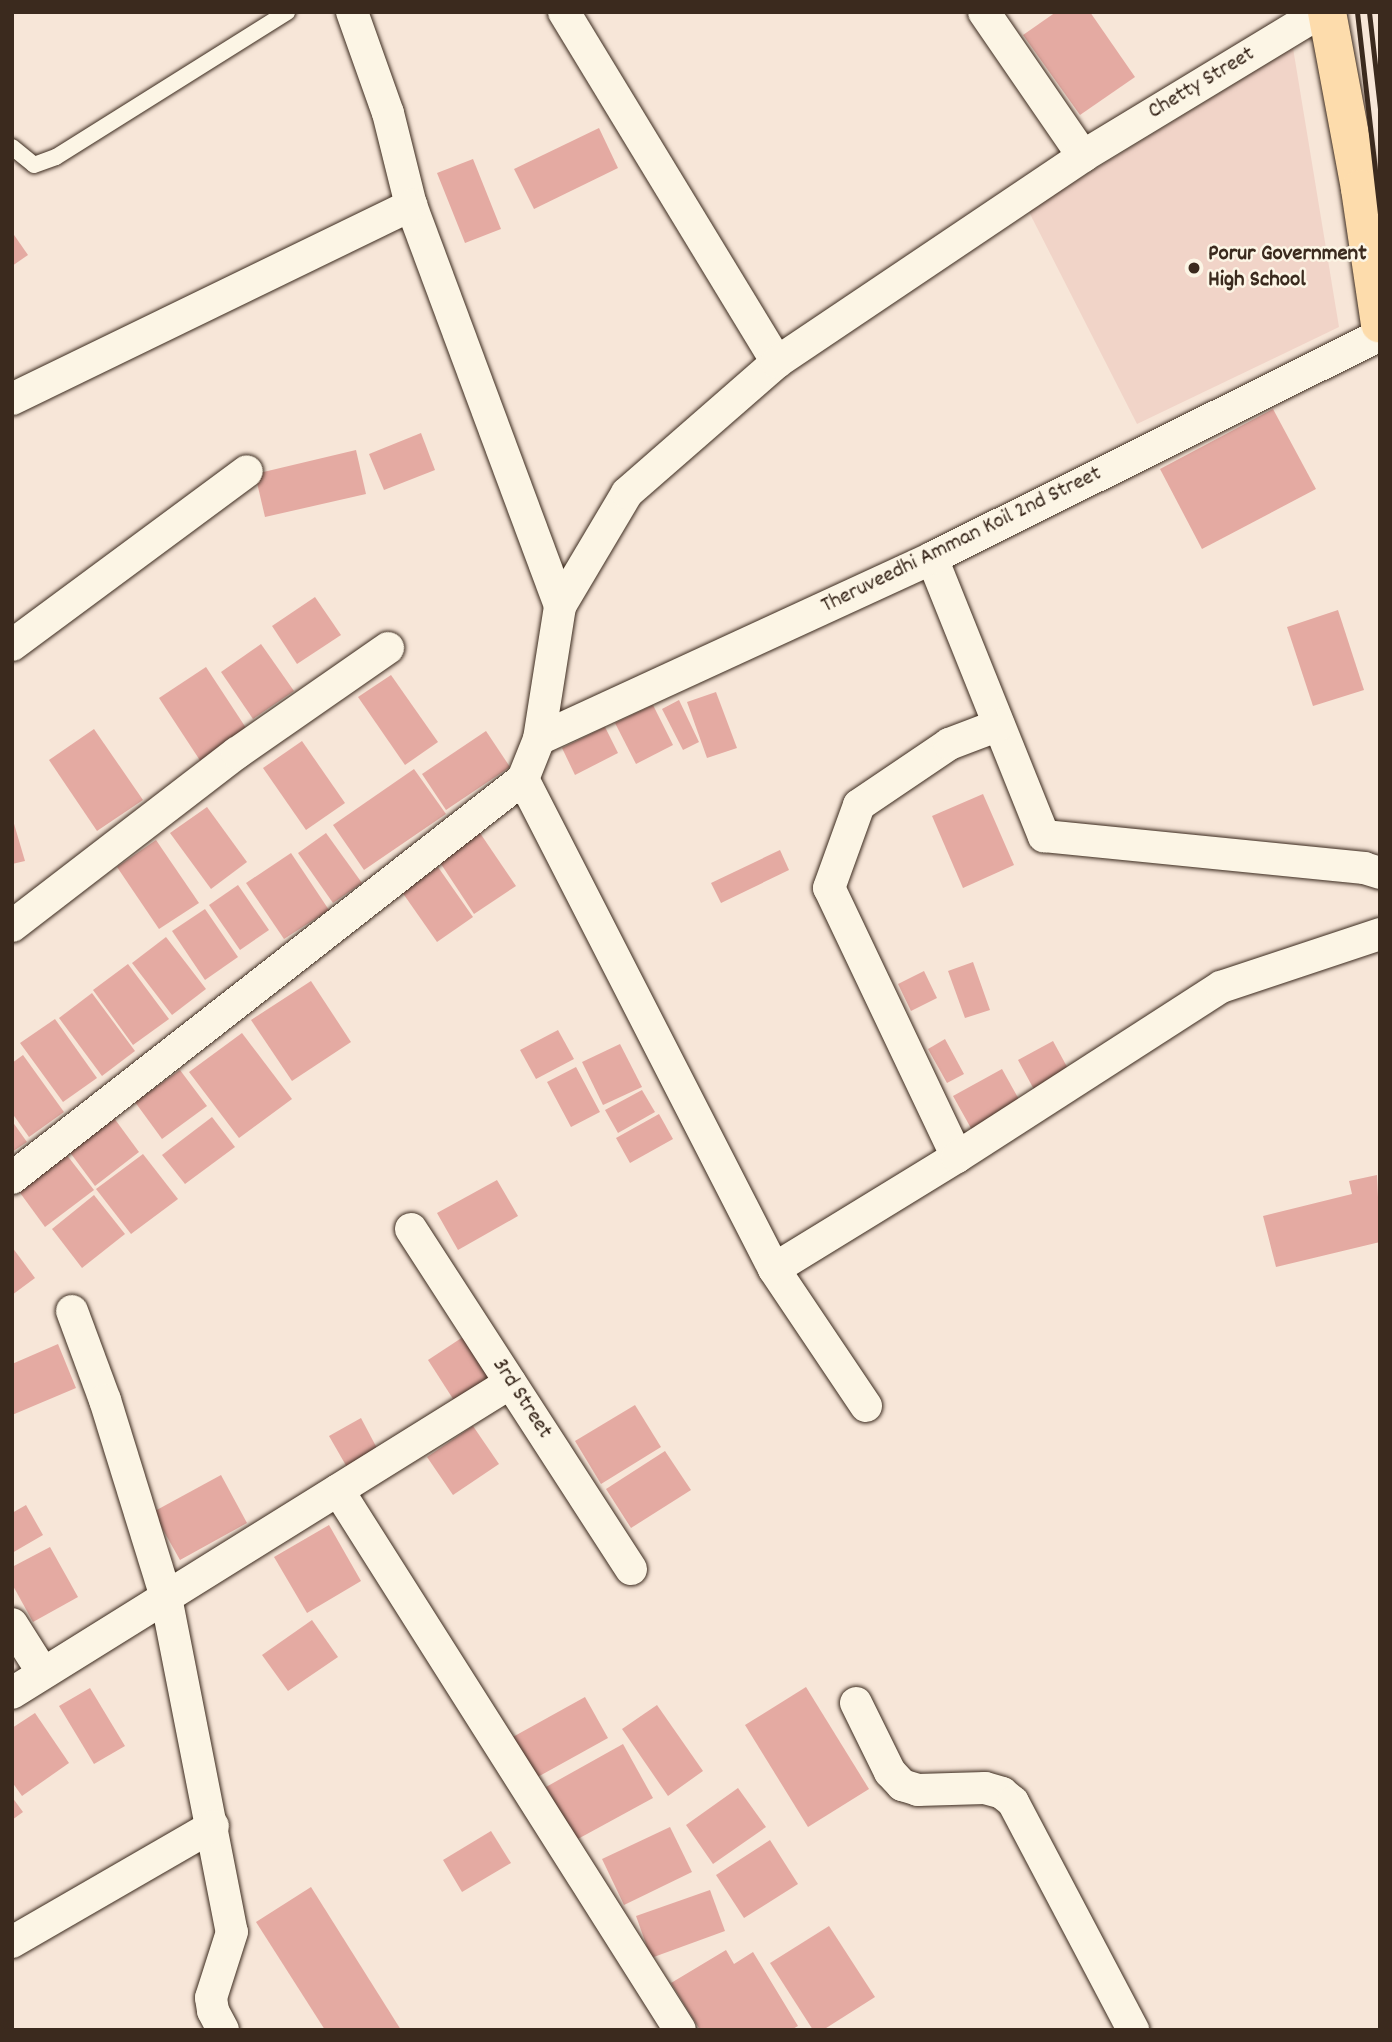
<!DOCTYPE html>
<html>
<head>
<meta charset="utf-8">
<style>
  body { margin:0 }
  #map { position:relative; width:1392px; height:2042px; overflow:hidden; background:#f7e6d8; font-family:Dekko,sans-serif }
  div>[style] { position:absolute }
  .built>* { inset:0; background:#f1d4c8 }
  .building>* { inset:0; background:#e4aaa2 }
  .roads { filter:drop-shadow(0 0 2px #3b2a1e) drop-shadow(0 0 2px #3b2a1e) }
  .service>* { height:16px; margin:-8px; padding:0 8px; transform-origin:8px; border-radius:8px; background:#fcf5e5 }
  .minor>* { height:32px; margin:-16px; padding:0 16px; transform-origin:16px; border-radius:16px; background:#fcf5e5 }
  .primary>* { height:38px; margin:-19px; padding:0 19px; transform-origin:19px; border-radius:19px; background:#fddcac }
  .rail>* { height:5px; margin:-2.5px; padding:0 2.5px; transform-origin:2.5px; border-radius:2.5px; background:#3b2a1e }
  .dots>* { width:19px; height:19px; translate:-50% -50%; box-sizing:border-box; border:4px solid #fcf5e5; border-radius:50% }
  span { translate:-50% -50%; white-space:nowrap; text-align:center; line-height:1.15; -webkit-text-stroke:5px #fcf5e5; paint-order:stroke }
  .street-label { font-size:23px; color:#3b2a1e }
  .poi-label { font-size:23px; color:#3b2a1e; font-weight:700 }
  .left { translate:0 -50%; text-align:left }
  .frame { position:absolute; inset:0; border:14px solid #3b2a1e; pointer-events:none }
</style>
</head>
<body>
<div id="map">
  <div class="built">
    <i style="clip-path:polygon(1293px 48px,1339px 327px,1137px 424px,1028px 210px)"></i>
  </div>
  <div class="building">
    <i style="clip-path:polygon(1056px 12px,1090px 12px,1135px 77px,1080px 115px,1023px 35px)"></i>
    <i style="clip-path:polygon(599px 128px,618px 168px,534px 209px,514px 169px)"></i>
    <i style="clip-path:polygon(473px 159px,501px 229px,465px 243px,437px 173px)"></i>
    <i style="clip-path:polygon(12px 232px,28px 255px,12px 266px)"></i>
    <i style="clip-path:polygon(1273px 409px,1316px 489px,1202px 549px,1160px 469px)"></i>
    <i style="clip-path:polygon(421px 433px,435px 470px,384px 490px,369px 454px)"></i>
    <i style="clip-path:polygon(356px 450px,366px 494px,265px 517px,255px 474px)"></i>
    <i style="clip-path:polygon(315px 597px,341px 635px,297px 664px,272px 626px)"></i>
    <i style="clip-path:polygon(1338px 610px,1364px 690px,1313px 706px,1287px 627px)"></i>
    <i style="clip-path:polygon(261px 644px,294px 691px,253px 719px,221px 672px)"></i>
    <i style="clip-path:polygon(206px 667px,250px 734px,203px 765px,159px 698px)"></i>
    <i style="clip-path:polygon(391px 675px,438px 742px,405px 765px,358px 697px)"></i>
    <i style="clip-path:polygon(716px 692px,737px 748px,707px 758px,687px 702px)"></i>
    <i style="clip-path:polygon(679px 700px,699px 742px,683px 750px,662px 709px)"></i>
    <i style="clip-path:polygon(653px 705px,673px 745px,636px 764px,615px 723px)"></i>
    <i style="clip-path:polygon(605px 727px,618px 753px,575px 775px,562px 748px)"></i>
    <i style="clip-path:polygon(94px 729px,143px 800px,97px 831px,49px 760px)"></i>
    <i style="clip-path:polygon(486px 731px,510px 767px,446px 810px,422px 774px)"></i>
    <i style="clip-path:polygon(302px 741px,345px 803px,306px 830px,263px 768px)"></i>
    <i style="clip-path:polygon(414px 769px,446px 814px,364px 870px,333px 825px)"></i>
    <i style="clip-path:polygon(983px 794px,1014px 865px,963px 888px,932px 816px)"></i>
    <i style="clip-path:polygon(207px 807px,247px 862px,211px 889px,170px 833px)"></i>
    <i style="clip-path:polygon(12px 817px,25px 861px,12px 864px)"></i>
    <i style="clip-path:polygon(326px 833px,362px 883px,333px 903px,298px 853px)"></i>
    <i style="clip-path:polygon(480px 833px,516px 886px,474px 914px,439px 861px)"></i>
    <i style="clip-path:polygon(156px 840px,199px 903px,159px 929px,117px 867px)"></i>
    <i style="clip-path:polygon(780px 850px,789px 870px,721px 903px,711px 883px)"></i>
    <i style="clip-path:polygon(291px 853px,329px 910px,284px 939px,246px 883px)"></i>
    <i style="clip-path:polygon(438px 867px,473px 917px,437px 942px,402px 892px)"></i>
    <i style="clip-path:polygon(238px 885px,269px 930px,240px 950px,209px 905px)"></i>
    <i style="clip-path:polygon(205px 909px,238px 957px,205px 980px,172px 931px)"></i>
    <i style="clip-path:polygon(166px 937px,206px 989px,172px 1015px,132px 963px)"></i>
    <i style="clip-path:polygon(973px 962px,990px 1010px,965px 1018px,948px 971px)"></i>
    <i style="clip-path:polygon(128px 964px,169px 1019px,133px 1045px,93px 990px)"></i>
    <i style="clip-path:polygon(924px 971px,937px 998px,911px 1011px,898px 984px)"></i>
    <i style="clip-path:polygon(311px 981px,351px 1042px,292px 1081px,251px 1020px)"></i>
    <i style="clip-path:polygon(92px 993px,135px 1051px,102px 1076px,59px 1018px)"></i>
    <i style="clip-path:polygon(55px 1019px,97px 1078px,63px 1102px,20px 1043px)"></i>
    <i style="clip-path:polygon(558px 1030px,574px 1059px,536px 1079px,520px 1050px)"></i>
    <i style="clip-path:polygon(242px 1033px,292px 1099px,239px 1138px,189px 1072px)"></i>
    <i style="clip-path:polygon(945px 1039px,964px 1074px,947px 1083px,928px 1049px)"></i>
    <i style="clip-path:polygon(1053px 1041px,1072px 1076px,1037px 1095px,1018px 1060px)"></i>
    <i style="clip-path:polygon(620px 1044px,642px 1087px,603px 1105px,582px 1062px)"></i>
    <i style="clip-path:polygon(23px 1055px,64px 1112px,29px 1137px,12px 1113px,12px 1063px)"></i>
    <i style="clip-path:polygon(576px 1067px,600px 1112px,571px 1127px,547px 1082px)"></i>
    <i style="clip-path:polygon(1002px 1069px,1021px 1103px,972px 1130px,953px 1096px)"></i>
    <i style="clip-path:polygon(180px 1070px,207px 1106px,162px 1139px,135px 1102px)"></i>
    <i style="clip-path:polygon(642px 1090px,655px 1112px,618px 1133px,605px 1110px)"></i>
    <i style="clip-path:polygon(659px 1114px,673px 1139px,630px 1163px,616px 1138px)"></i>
    <i style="clip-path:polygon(212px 1117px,235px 1147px,185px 1184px,162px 1155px)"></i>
    <i style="clip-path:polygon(114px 1118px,139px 1152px,95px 1186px,69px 1151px)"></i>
    <i style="clip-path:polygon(12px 1121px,27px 1142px,12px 1152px)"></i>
    <i style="clip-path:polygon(66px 1154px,94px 1190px,45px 1227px,18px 1190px)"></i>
    <i style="clip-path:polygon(143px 1154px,178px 1199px,131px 1234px,96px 1189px)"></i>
    <i style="clip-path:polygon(1377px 1175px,1380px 1242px,1276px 1267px,1263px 1216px,1352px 1194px,1349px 1181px)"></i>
    <i style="clip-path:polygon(497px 1180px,518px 1216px,458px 1250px,437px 1213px)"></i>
    <i style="clip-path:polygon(94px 1195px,125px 1234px,82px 1268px,52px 1229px)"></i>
    <i style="clip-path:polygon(12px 1247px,35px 1278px,12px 1295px)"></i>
    <i style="clip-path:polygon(463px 1337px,490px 1380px,455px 1402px,428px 1360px)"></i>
    <i style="clip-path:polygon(58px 1344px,76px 1388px,12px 1415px,12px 1364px)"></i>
    <i style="clip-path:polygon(635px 1405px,661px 1447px,601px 1484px,575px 1441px)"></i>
    <i style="clip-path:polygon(361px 1418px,379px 1452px,348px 1469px,329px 1436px)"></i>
    <i style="clip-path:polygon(473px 1426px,499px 1464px,453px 1495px,427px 1457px)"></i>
    <i style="clip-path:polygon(665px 1451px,691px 1490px,631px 1528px,606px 1489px)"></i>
    <i style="clip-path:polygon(221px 1475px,247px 1523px,180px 1560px,153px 1512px)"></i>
    <i style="clip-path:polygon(26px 1505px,43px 1535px,12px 1553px,12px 1513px)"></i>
    <i style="clip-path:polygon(329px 1525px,361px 1581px,307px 1613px,274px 1557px)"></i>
    <i style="clip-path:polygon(50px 1547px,78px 1597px,33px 1622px,12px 1584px,12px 1567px)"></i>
    <i style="clip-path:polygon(312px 1620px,338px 1657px,288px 1691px,262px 1655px)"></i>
    <i style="clip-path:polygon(806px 1687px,869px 1789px,808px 1827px,745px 1725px)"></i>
    <i style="clip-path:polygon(90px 1688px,125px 1746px,94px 1764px,59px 1706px)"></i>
    <i style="clip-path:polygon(585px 1697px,608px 1738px,534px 1779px,511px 1738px)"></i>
    <i style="clip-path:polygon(657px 1705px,703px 1771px,668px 1796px,622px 1729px)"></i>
    <i style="clip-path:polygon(35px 1713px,69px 1763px,22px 1796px,12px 1782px,12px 1728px)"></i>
    <i style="clip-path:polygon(623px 1744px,653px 1798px,576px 1840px,546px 1787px)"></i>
    <i style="clip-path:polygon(738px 1788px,766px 1827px,713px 1864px,686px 1825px)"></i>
    <i style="clip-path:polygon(12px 1797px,23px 1812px,12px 1820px)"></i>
    <i style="clip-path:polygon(670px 1827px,692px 1872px,624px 1905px,602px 1859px)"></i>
    <i style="clip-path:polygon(491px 1831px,511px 1863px,462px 1892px,443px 1860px)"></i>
    <i style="clip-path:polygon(770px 1840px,798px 1884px,744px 1918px,716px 1875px)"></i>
    <i style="clip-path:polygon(311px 1887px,401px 2030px,325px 2030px,256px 1922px)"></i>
    <i style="clip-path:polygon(710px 1890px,725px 1931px,651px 1958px,636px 1916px)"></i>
    <i style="clip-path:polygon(829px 1926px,875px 1997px,823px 2030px,813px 2030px,770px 1963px)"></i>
    <i style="clip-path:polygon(726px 1950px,734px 1964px,753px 1952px,798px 2026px,791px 2030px,700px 2030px,671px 1983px)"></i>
  </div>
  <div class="roads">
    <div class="service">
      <i style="left:12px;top:147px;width:28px;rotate:39deg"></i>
      <i style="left:34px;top:165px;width:23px;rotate:-20deg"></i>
      <i style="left:56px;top:157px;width:273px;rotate:-32.1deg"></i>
    </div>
    <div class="minor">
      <i style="left:352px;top:12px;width:107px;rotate:70.4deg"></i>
      <i style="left:388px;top:113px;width:95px;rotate:76deg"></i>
      <i style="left:411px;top:205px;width:428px;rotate:69.6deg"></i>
      <i style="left:564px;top:12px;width:410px;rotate:58.7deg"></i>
      <i style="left:984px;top:12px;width:175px;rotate:55.5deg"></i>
      <i style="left:12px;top:399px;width:444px;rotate:-25.9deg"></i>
      <i style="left:932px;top:558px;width:300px;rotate:68.1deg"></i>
      <i style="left:1044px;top:836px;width:322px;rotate:5.7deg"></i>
      <i style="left:1364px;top:868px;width:17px;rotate:17deg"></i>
      <i style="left:12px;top:645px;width:292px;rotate:-36.5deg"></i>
      <i style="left:539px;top:739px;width:433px;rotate:-24.7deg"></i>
      <i style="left:932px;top:558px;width:500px;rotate:-26.46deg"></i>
      <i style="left:12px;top:926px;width:284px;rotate:-37.6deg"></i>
      <i style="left:237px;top:753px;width:184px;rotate:-34.8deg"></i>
      <i style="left:957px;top:1157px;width:298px;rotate:-115.4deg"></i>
      <i style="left:829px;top:888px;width:88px;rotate:-70.1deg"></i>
      <i style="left:859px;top:805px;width:109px;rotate:-34.1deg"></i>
      <i style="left:949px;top:744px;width:53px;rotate:-20.8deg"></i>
      <i style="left:12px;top:1178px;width:648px;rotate:-37.98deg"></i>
      <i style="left:411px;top:1229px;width:405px;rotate:57.1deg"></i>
      <i style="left:774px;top:1269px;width:215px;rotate:-31.5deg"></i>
      <i style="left:957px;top:1157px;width:314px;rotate:-32.8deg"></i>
      <i style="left:1221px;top:987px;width:168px;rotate:-18.4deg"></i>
      <i style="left:72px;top:1311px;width:95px;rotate:69.7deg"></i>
      <i style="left:105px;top:1400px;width:206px;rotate:72.8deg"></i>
      <i style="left:166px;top:1597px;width:341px;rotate:78.9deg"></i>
      <i style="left:232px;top:1932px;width:69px;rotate:107.7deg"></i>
      <i style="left:211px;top:1998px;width:13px;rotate:81deg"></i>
      <i style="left:213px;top:2011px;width:21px;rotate:62deg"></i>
      <i style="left:866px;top:1406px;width:165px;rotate:-123.9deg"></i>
      <i style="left:774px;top:1269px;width:551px;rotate:-117.12deg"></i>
      <i style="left:523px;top:779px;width:43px;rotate:-68.2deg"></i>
      <i style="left:539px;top:739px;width:135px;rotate:-81deg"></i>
      <i style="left:560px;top:606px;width:131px;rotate:-59.3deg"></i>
      <i style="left:627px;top:493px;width:199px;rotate:-41.1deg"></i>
      <i style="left:777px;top:362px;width:369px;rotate:-33.9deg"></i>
      <i style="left:1083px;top:156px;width:278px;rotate:-31.2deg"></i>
      <i style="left:338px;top:1490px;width:639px;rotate:57.65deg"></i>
      <i style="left:12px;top:1624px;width:58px;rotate:57.7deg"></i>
      <i style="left:12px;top:1693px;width:587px;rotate:-31.9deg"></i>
      <i style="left:856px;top:1703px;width:77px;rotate:63.8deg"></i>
      <i style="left:890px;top:1772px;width:18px;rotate:47deg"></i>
      <i style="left:902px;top:1785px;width:17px;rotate:17deg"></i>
      <i style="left:918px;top:1790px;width:67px;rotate:-1.7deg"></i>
      <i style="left:985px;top:1788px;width:18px;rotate:16deg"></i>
      <i style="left:1002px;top:1793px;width:14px;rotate:39deg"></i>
      <i style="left:1013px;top:1802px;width:258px;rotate:62.2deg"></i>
      <i style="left:12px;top:1942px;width:232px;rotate:-30deg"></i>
    </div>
    <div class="primary">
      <i style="left:1327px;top:12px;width:180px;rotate:79.4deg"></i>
      <i style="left:1360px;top:189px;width:136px;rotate:81.6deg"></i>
    </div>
  </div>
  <div class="rail">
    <i style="left:1357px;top:12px;width:203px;rotate:83.5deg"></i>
    <i style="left:1369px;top:12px;width:98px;rotate:83.5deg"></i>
  </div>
  <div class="dots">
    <i style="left:1194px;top:268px;background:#3b2a1e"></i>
  </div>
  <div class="street-label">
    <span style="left:1202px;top:84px;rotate:-31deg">Chetty Street</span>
    <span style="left:962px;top:541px;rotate:-26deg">Theruveedhi Amman Koil 2nd Street</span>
    <span style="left:521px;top:1399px;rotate:57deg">3rd Street</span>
  </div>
  <div class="poi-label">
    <span class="left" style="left:1208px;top:268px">Porur Government<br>High School</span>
  </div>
  <div class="frame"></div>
</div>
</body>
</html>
